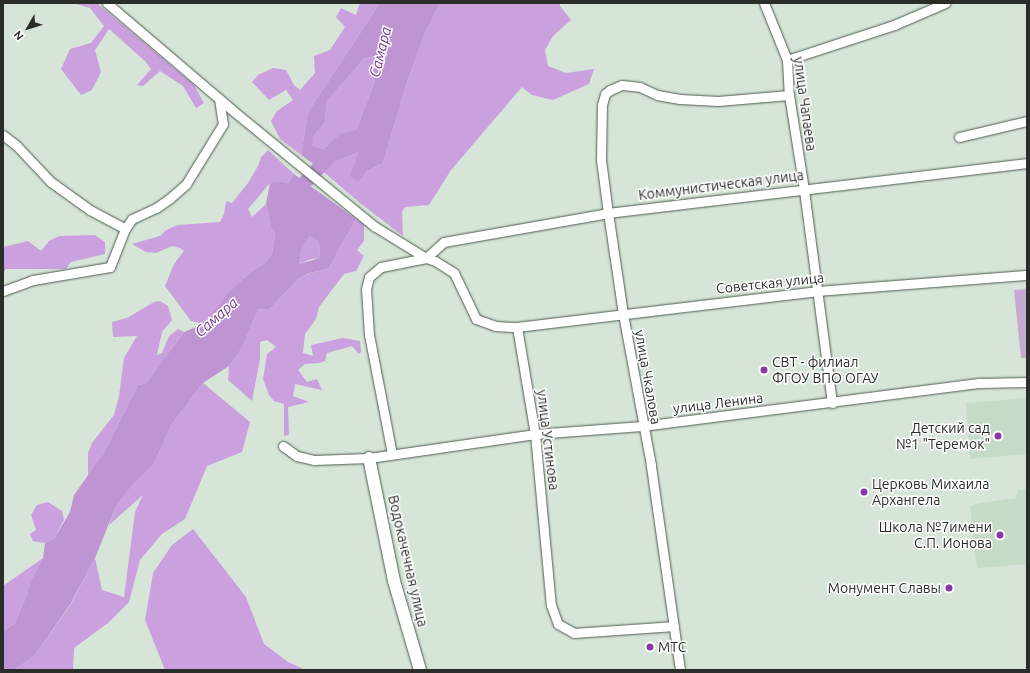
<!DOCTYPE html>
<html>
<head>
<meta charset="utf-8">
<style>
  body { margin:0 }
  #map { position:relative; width:1030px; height:673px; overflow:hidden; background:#d6e5d7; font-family:Ubuntu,sans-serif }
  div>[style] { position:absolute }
  .built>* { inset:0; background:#c5dac7 }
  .green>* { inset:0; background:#c6aad4 }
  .forest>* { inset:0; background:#caa0df }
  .water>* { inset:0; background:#be94d3 }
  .river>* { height:14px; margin:-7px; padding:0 7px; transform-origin:7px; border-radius:7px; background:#be94d3 }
  .roads { filter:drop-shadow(0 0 1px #4e5b4f) drop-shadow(0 0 1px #4e5b4f) }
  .minor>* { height:9px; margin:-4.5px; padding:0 4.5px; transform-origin:4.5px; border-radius:4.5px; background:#fff }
  .tertiary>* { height:12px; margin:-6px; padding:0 6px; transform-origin:6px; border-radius:6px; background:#fff }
  .dots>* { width:11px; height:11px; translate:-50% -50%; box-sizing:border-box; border:2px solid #fff; border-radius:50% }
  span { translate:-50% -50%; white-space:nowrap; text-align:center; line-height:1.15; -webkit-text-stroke:3px #fff; paint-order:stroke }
  .street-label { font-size:14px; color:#292e29 }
  .poi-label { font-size:14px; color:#292e29 }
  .left { translate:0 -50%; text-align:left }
  .right { translate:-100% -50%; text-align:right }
  .water-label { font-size:15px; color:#703b87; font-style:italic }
  .frame { position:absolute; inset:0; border:4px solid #292e29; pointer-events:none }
  .north { position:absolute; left:8px; top:8px; width:40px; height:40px; -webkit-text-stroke:3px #fff; paint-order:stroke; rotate:231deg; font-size:11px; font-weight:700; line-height:16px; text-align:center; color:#292e29 }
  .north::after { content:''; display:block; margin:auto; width:14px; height:18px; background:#292e29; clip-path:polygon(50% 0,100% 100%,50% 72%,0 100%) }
</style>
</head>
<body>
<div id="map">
  <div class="built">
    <i style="clip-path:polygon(1026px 398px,1027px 454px,970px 459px,966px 403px)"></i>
    <i style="clip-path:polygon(1027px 489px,1027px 564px,977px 568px,970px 506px,980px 503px,1016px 498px,1018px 490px)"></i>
  </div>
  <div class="green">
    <i style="clip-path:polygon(1027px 289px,1027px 358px,1021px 358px,1014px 290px)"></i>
  </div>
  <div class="forest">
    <i style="clip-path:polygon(73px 3px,97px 3px,194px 85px,204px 103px,196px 108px,183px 86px,160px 71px,143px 86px,137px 85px,151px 69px,146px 62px,109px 29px,95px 50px,101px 72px,92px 90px,81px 95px,61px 69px,70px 49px,91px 43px,104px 26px,90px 8px)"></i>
    <i style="clip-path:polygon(360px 3px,380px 3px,308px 112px,301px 155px,280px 139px,271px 121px,277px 111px,293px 100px,286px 90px,269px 100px,252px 82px,258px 75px,273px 68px,286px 70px,294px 85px,300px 90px,315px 73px,314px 56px,330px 50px,345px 27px,336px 17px,341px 8px,356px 15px)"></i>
    <i style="clip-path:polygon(440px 3px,560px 3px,560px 6px,571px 20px,553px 36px,545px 50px,548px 66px,566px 73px,594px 69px,589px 84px,553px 100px,532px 95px,522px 87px,451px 170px,429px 205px,405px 207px,402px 212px,403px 236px,360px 203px,319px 168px,359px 152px,359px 182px,367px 171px,383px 163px,407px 82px,425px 33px)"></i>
    <i style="clip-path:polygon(375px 56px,375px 81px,356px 130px,341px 133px,323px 149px,311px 146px,313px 137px,325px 122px,327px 101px,364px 59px)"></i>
    <i style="clip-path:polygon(268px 150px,294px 174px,289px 183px,277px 181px,270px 183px,248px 209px,252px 217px,266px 204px,271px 227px,275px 234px,272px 254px,266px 262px,247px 275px,228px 293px,203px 324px,191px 321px,165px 286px,174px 264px,184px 251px,180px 248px,172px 246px,156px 253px,146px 252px,132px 244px,160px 236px,166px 230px,178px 225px,220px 222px,224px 214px,226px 201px,232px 203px,248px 183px,258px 166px,261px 157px)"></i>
    <i style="clip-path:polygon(356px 219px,364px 224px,364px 241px,357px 250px,364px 256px,356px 271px,344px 274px,319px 307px,316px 319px,305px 334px,303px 353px,313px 356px,311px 345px,343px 338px,360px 341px,361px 352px,359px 354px,352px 346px,327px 353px,325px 361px,319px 363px,305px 364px,298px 370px,307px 382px,317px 379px,322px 390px,295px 384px,293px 396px,309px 402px,288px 407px,289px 435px,284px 436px,284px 404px,274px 401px,269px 395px,263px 379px,267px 354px,276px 347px,267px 340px,260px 342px,260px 359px,252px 401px,228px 380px,229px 366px,242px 348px,258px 309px,269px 310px,297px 280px,310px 273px,328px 269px)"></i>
    <i style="clip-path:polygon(95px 235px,105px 242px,105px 254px,71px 262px,66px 269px,6px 269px,3px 274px,3px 247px,28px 241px,41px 251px,49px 241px,59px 236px)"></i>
    <i style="clip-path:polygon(310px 236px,319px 242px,320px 258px,311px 259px,299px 264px,302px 246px)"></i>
    <i style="clip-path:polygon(160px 301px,168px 306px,172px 320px,162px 332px,157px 355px,162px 353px,169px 336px,178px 329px,184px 332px,146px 383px,138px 385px,104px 453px,88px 478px,88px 453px,92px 443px,114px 415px,119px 396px,124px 358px,137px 336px,113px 337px,112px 322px,127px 318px,154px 302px)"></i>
    <i style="clip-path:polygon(203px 383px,250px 422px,242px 452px,207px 466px,185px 519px,162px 534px,140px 560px,129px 602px,108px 623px,74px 648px,73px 670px,14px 670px,34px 656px,71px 604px,95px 558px,102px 590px,124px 597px,135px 512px,143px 495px,109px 525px,116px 506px,134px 481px,153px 465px,172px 424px)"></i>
    <i style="clip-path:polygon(48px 502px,62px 511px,64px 520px,54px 539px,45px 543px,33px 541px,30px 534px,36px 530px,31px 515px,37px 505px)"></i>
    <i style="clip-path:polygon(193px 529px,246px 597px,264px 644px,288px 662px,306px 670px,165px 670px,145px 620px,153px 573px,172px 545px)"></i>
    <i style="clip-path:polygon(43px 558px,31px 581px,26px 597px,15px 623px,3px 632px,3px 586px)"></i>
  </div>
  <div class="water">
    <i style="clip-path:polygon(evenodd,380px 3px,440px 3px,425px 33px,407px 82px,383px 163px,367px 171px,359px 182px,350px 176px,359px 152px,319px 168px,301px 155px,308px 112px,380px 3px,374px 56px,375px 81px,356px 130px,341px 133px,323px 149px,312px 146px,313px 137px,325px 122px,327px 101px,364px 59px,374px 56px)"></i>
    <i style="clip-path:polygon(evenodd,294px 174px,356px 219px,328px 269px,309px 273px,297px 280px,269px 310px,258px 309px,242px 348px,229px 366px,203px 383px,172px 424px,153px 465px,134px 482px,116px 506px,95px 558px,71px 603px,34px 656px,14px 670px,3px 670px,3px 632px,15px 623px,26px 597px,31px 581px,43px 558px,45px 543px,54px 539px,70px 512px,74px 495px,104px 453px,138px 385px,146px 383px,184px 332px,203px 324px,228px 293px,247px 275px,266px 262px,272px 254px,275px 234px,271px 227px,266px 204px,270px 183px,277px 181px,289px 183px,294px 174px,310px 236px,319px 242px,320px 258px,299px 264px,302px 246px,310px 236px)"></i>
  </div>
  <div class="river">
    <i style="left:293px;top:195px;width:55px;rotate:-46.5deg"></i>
  </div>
  <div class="roads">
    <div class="minor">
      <i style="left:107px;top:3px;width:163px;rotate:40.5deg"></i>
      <i style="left:231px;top:109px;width:185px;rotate:39.3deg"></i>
      <i style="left:374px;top:226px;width:61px;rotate:31.6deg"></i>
      <i style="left:426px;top:258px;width:9px;rotate:18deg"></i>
      <i style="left:435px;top:261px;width:22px;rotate:32deg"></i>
      <i style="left:454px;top:273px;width:51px;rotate:64.4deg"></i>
      <i style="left:476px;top:319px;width:20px;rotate:20deg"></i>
      <i style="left:495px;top:326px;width:22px;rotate:3deg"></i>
      <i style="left:517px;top:327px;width:303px;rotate:-6.8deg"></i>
      <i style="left:818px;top:291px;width:210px;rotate:-4.4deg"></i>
      <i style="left:764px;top:3px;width:61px;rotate:68deg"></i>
      <i style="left:787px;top:60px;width:35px;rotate:87deg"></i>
      <i style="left:789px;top:95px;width:96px;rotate:81deg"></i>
      <i style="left:804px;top:190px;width:215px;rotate:82.5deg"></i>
      <i style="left:787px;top:60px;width:113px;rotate:-18.1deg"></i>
      <i style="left:894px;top:25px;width:56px;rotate:-23.3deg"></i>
      <i style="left:3px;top:135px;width:16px;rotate:38deg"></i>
      <i style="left:16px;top:145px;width:51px;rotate:46.6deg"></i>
      <i style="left:51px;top:182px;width:48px;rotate:35.7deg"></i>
      <i style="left:90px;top:210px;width:40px;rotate:28deg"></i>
      <i style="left:959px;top:137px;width:70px;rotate:-13.2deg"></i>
      <i style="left:3px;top:291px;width:32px;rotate:-20deg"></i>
      <i style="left:33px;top:280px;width:78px;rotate:-9.6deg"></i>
      <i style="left:110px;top:267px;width:41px;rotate:-68.5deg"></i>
      <i style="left:125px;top:229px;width:12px;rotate:-55deg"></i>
      <i style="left:132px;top:219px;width:26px;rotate:-25deg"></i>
      <i style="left:156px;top:208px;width:16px;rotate:-35deg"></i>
      <i style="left:169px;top:199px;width:23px;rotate:-41deg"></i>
      <i style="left:186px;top:184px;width:70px;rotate:-58.3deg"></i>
      <i style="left:223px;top:124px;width:26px;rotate:-99deg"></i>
      <i style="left:517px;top:327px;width:109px;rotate:80.5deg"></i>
      <i style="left:535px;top:434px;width:172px;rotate:84.7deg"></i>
      <i style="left:551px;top:605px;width:20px;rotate:70deg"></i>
      <i style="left:558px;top:624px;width:18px;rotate:29deg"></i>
      <i style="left:574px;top:633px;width:100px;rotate:-4deg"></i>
      <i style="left:283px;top:446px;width:17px;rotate:36deg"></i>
      <i style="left:297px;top:456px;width:17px;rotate:13deg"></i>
      <i style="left:314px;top:460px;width:55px;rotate:-2.1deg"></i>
      <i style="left:369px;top:458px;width:168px;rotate:-8.2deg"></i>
      <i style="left:535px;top:434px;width:107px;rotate:-4.3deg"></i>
      <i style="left:642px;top:426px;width:341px;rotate:-7.3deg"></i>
      <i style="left:980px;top:383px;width:47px;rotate:-1.2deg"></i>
      <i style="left:392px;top:454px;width:121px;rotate:-100.9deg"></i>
      <i style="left:369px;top:335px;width:46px;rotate:-93.7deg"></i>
      <i style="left:366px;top:289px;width:12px;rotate:-76deg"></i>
      <i style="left:369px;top:277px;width:16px;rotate:-40deg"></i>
      <i style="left:381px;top:267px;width:46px;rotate:-11.3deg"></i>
      <i style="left:426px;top:258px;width:24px;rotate:-42deg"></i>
      <i style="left:444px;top:242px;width:167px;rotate:-10deg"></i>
      <i style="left:608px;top:213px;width:422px;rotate:-6.8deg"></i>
      <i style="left:680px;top:670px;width:207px;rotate:-98.1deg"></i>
      <i style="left:651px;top:465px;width:154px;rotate:-100.5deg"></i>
      <i style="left:623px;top:314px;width:102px;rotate:-98.4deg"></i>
      <i style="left:608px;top:213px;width:53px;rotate:-97.5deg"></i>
      <i style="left:601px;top:160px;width:55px;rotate:-89deg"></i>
      <i style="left:602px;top:105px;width:11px;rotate:-75deg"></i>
      <i style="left:605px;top:94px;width:6px;rotate:-39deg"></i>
      <i style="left:610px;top:90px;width:13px;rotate:-23deg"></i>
      <i style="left:622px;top:85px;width:18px;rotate:6deg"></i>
      <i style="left:640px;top:87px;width:19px;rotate:25deg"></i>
      <i style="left:657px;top:95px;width:23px;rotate:10deg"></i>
      <i style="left:680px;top:99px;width:38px;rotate:3deg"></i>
      <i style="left:718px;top:101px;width:71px;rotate:-4.8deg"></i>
    </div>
    <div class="tertiary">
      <i style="left:369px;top:458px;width:126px;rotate:78.5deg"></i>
      <i style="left:394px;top:581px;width:93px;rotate:73.7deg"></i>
    </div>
  </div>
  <div class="dots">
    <i style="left:764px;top:370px;background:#8737a7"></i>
    <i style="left:998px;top:436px;background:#8737a7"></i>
    <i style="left:864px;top:492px;background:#8737a7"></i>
    <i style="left:1000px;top:535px;background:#8737a7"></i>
    <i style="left:949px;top:588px;background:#8737a7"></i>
    <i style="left:650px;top:647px;background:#8737a7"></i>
  </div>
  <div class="street-label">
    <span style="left:805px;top:104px;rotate:82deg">улица Чапаева</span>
    <span style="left:721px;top:185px;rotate:-7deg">Коммунистическая улица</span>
    <span style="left:770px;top:283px;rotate:-6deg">Советская улица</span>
    <span style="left:648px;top:377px;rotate:80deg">улица Чкалова</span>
    <span style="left:718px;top:403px;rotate:-7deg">улица Ленина</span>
    <span style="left:548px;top:440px;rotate:83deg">улица Устинова</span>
    <span style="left:408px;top:561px;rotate:77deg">Водокачечная улица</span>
  </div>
  <div class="poi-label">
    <span class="left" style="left:772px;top:370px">СВТ - филиал<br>ФГОУ ВПО ОГАУ</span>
    <span class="right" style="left:990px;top:436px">Детский сад<br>№1 "Теремок"</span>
    <span class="left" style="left:872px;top:492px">Церковь Михаила<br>Архангела</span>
    <span class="right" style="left:992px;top:535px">Школа №7имени<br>С.П. Ионова</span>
    <span class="right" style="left:941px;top:588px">Монумент Славы</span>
    <span class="left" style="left:658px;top:647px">МТС</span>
  </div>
  <div class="water-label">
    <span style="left:380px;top:52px;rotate:-76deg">Самара</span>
    <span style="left:216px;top:317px;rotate:-41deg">Самара</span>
  </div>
  <div class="frame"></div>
  <div class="north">N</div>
</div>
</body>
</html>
